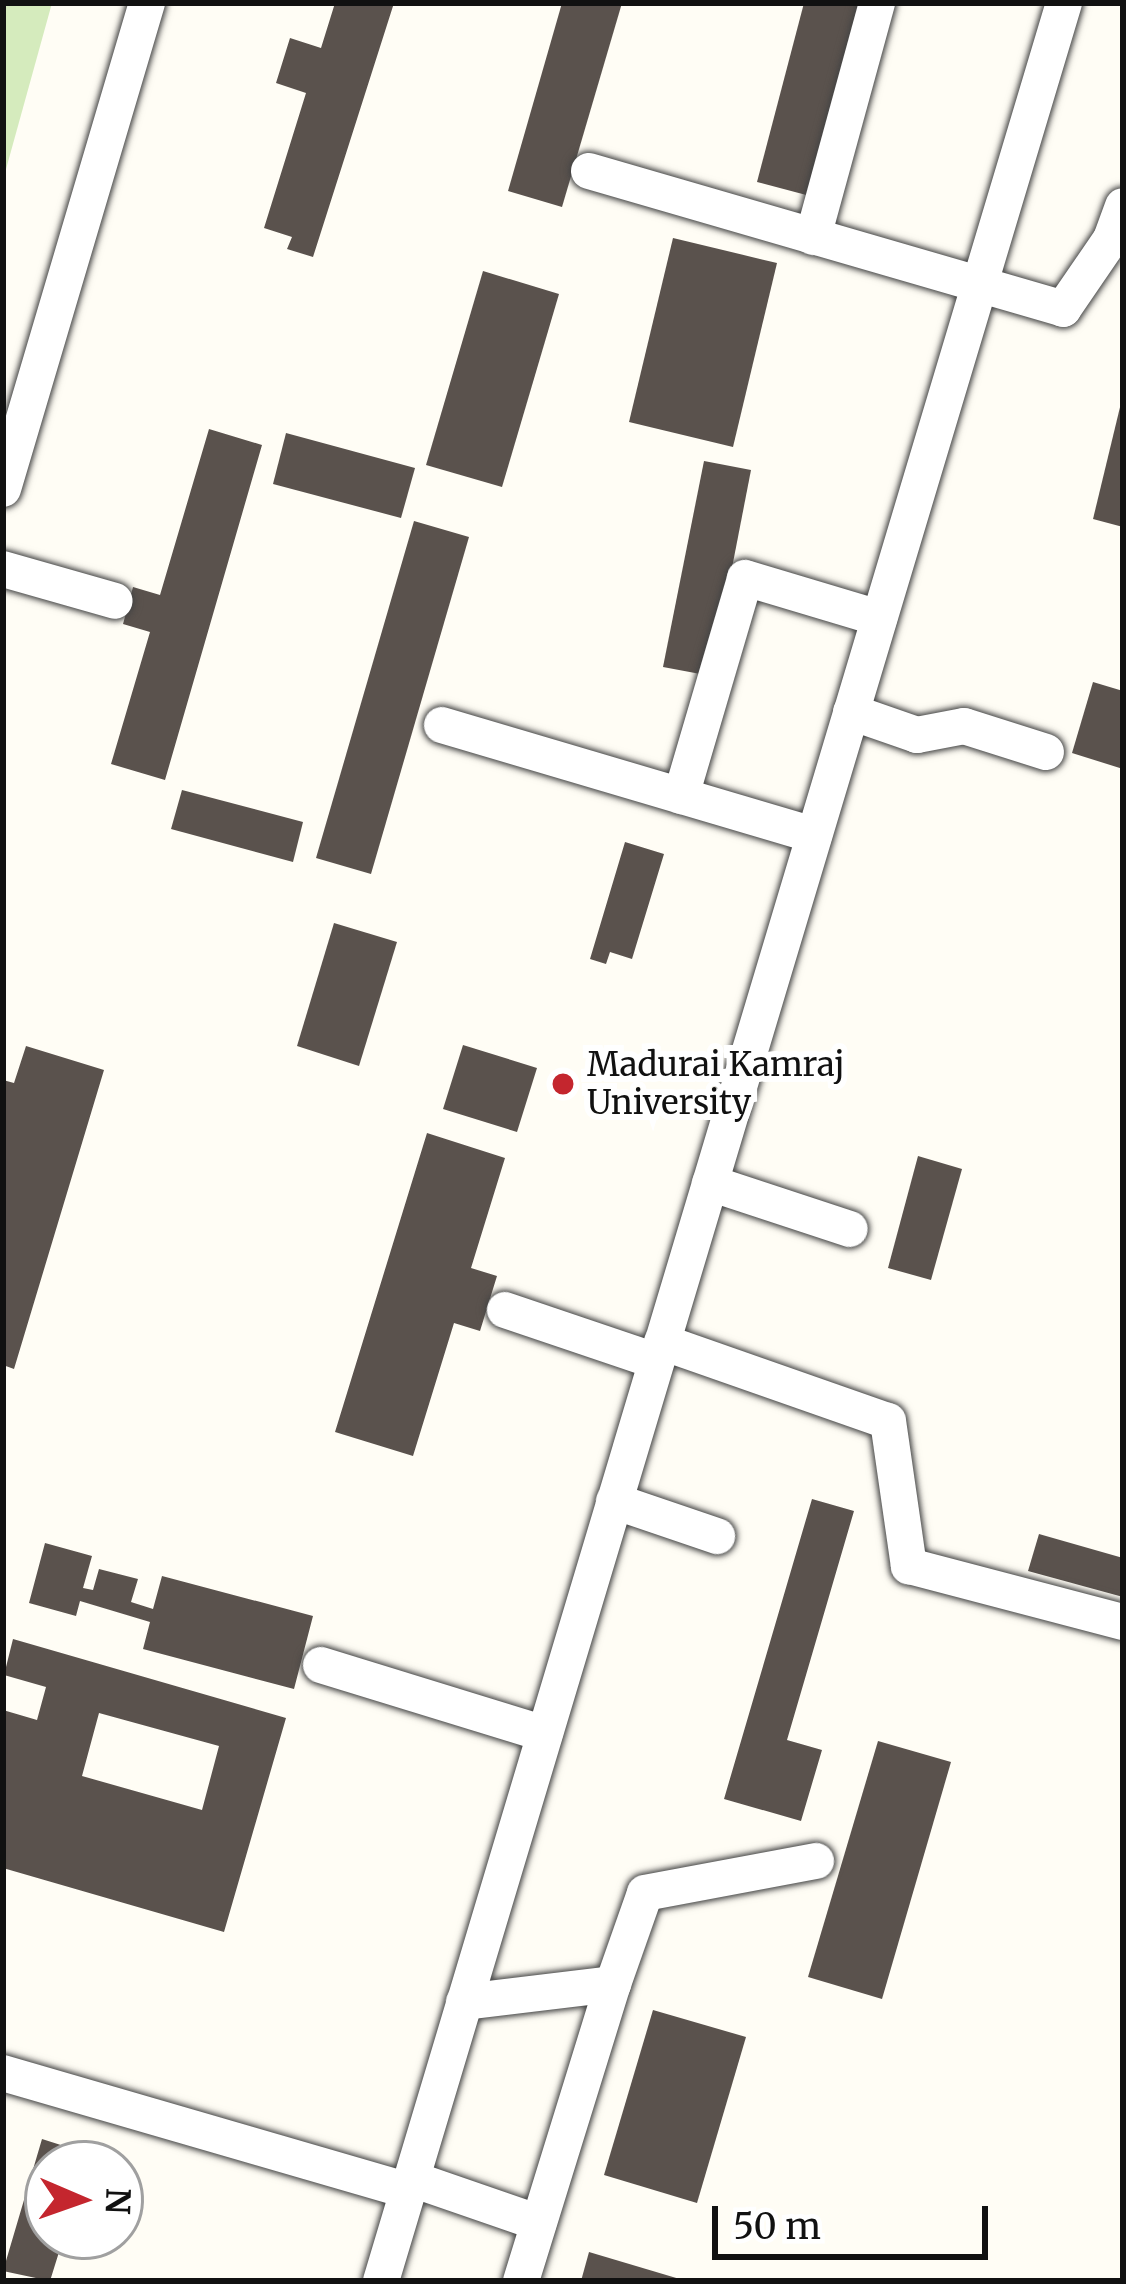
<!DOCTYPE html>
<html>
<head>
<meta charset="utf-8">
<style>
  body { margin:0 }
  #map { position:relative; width:1126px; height:2284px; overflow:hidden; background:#fffdf5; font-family:Merriweather,serif }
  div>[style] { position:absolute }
  .green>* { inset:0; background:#d5ebbd }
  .building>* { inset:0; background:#5a524d }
  .roads { filter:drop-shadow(0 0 3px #444) drop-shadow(0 0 3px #444) }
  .minor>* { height:36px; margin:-18px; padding:0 18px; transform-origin:18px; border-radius:18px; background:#fff }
  .dots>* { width:33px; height:33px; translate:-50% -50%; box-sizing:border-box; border:6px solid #fff; border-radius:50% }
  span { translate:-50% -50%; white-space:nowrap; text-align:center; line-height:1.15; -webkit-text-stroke:12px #fff; paint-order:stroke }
  .poi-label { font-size:33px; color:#111 }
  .left { translate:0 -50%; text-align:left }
  .frame { position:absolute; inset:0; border:6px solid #111; pointer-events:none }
  .north { position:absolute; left:24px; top:2140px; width:120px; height:120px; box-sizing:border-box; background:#fff; border:3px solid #a0a0a0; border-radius:50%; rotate:92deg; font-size:33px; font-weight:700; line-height:48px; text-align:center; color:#111 }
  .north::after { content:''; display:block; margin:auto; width:42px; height:54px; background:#c4262e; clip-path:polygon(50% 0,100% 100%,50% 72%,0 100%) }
  .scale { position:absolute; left:712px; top:2206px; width:276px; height:54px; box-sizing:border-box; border:6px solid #111; border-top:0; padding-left:15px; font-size:36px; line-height:42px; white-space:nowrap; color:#111; -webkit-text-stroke:9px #fff; paint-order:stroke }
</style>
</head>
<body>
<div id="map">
  <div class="green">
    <i style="clip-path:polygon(3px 3px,52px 3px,3px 180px)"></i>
  </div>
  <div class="building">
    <i style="clip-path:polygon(335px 3px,394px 3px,313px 257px,287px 249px,292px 237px,264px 228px,306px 93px,276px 83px,290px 38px,321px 48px)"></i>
    <i style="clip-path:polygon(562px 3px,622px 3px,562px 207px,508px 191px)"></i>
    <i style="clip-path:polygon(804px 3px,860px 3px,810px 196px,757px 182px)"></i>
    <i style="clip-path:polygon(673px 238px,777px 263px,733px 447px,629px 422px)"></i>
    <i style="clip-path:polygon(483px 271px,559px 294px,502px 487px,426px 465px)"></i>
    <i style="clip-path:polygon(1121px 403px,1123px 404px,1123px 527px,1093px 519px)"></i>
    <i style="clip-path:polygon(209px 429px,262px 445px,165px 780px,111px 764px,150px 632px,123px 624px,133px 587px,160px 595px)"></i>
    <i style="clip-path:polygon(286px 433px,415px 468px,401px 518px,273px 484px)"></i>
    <i style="clip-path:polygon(704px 461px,751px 470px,711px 676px,663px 667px)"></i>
    <i style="clip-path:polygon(414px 521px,469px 537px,371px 874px,316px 858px)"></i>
    <i style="clip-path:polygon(1093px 682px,1123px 691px,1123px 769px,1072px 753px)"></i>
    <i style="clip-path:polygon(182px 790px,303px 822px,293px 862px,171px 829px)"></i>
    <i style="clip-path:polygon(625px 842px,664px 854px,632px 959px,610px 952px,606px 964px,590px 959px)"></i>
    <i style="clip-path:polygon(334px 923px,397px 942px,359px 1066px,297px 1046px)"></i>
    <i style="clip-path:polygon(463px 1045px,537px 1068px,517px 1132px,443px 1109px)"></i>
    <i style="clip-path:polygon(26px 1046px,104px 1070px,14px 1369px,3px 1365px,3px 1080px,14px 1083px)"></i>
    <i style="clip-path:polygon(427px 1133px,505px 1158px,471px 1268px,497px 1276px,480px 1331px,454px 1323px,413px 1456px,335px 1432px)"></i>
    <i style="clip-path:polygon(918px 1156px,962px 1169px,931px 1280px,888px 1268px)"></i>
    <i style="clip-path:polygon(812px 1499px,854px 1511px,787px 1740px,822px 1750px,801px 1821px,724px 1799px)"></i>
    <i style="clip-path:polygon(1039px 1534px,1123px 1558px,1123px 1597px,1028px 1571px)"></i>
    <i style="clip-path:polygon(45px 1543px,92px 1556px,83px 1588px,93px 1590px,99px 1569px,138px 1579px,131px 1602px,153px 1609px,162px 1576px,313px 1616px,294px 1689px,143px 1649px,150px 1622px,80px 1601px,76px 1616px,29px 1603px)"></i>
    <i style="clip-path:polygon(evenodd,13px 1639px,286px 1718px,224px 1932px,3px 1868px,3px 1710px,37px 1720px,46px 1687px,4px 1675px,13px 1639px,99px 1713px,219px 1746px,202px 1810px,82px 1776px,99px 1713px)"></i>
    <i style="clip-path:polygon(878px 1741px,951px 1762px,882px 1999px,808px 1977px)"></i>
    <i style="clip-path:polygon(653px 2010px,746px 2037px,697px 2203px,604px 2175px)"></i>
    <i style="clip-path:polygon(42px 2139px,89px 2154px,86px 2164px,48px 2164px,48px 2236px,64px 2236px,50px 2281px,3px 2271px)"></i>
    <i style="clip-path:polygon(589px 2252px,683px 2280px,682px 2281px,581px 2281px)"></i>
  </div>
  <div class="roads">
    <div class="minor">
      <i style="left:589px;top:171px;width:494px;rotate:16.2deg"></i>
      <i style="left:1063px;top:309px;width:85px;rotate:-55.6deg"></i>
      <i style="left:1111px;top:239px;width:35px;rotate:-70deg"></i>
      <i style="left:813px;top:237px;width:243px;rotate:-74.7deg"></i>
      <i style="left:3px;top:489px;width:507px;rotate:-73.5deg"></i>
      <i style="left:3px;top:569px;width:116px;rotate:15.9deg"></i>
      <i style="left:851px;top:712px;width:70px;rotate:19.2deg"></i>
      <i style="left:917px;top:735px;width:48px;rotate:-10.8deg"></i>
      <i style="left:964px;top:726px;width:86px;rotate:17.6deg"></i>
      <i style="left:442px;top:725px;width:388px;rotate:16.5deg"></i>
      <i style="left:681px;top:796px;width:227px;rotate:-73.6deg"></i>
      <i style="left:745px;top:578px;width:140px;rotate:16.6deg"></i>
      <i style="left:710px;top:1183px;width:147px;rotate:18.2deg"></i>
      <i style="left:505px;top:1310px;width:159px;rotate:18.7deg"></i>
      <i style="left:662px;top:1342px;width:239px;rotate:19.3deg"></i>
      <i style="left:888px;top:1421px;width:147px;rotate:81.8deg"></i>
      <i style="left:909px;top:1566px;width:221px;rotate:14.7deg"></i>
      <i style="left:614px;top:1501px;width:109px;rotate:18.8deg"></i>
      <i style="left:321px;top:1665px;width:234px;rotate:17.1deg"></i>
      <i style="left:464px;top:2002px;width:150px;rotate:-6.9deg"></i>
      <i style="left:613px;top:1984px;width:96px;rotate:-70.6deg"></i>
      <i style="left:645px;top:1893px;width:174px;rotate:-10.6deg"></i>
      <i style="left:3px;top:2073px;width:422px;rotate:16.2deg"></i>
      <i style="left:412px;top:2179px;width:134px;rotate:19.1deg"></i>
      <i style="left:381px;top:2281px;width:2378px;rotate:-73.31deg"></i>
      <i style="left:521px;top:2281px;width:311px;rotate:-72.8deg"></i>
    </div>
  </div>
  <div class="dots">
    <i style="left:563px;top:1084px;background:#c4262e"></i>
  </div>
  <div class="poi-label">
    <span class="left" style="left:587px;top:1084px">Madurai Kamraj<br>University</span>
  </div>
  <div class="frame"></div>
  <div class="north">N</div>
  <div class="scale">50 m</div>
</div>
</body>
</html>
